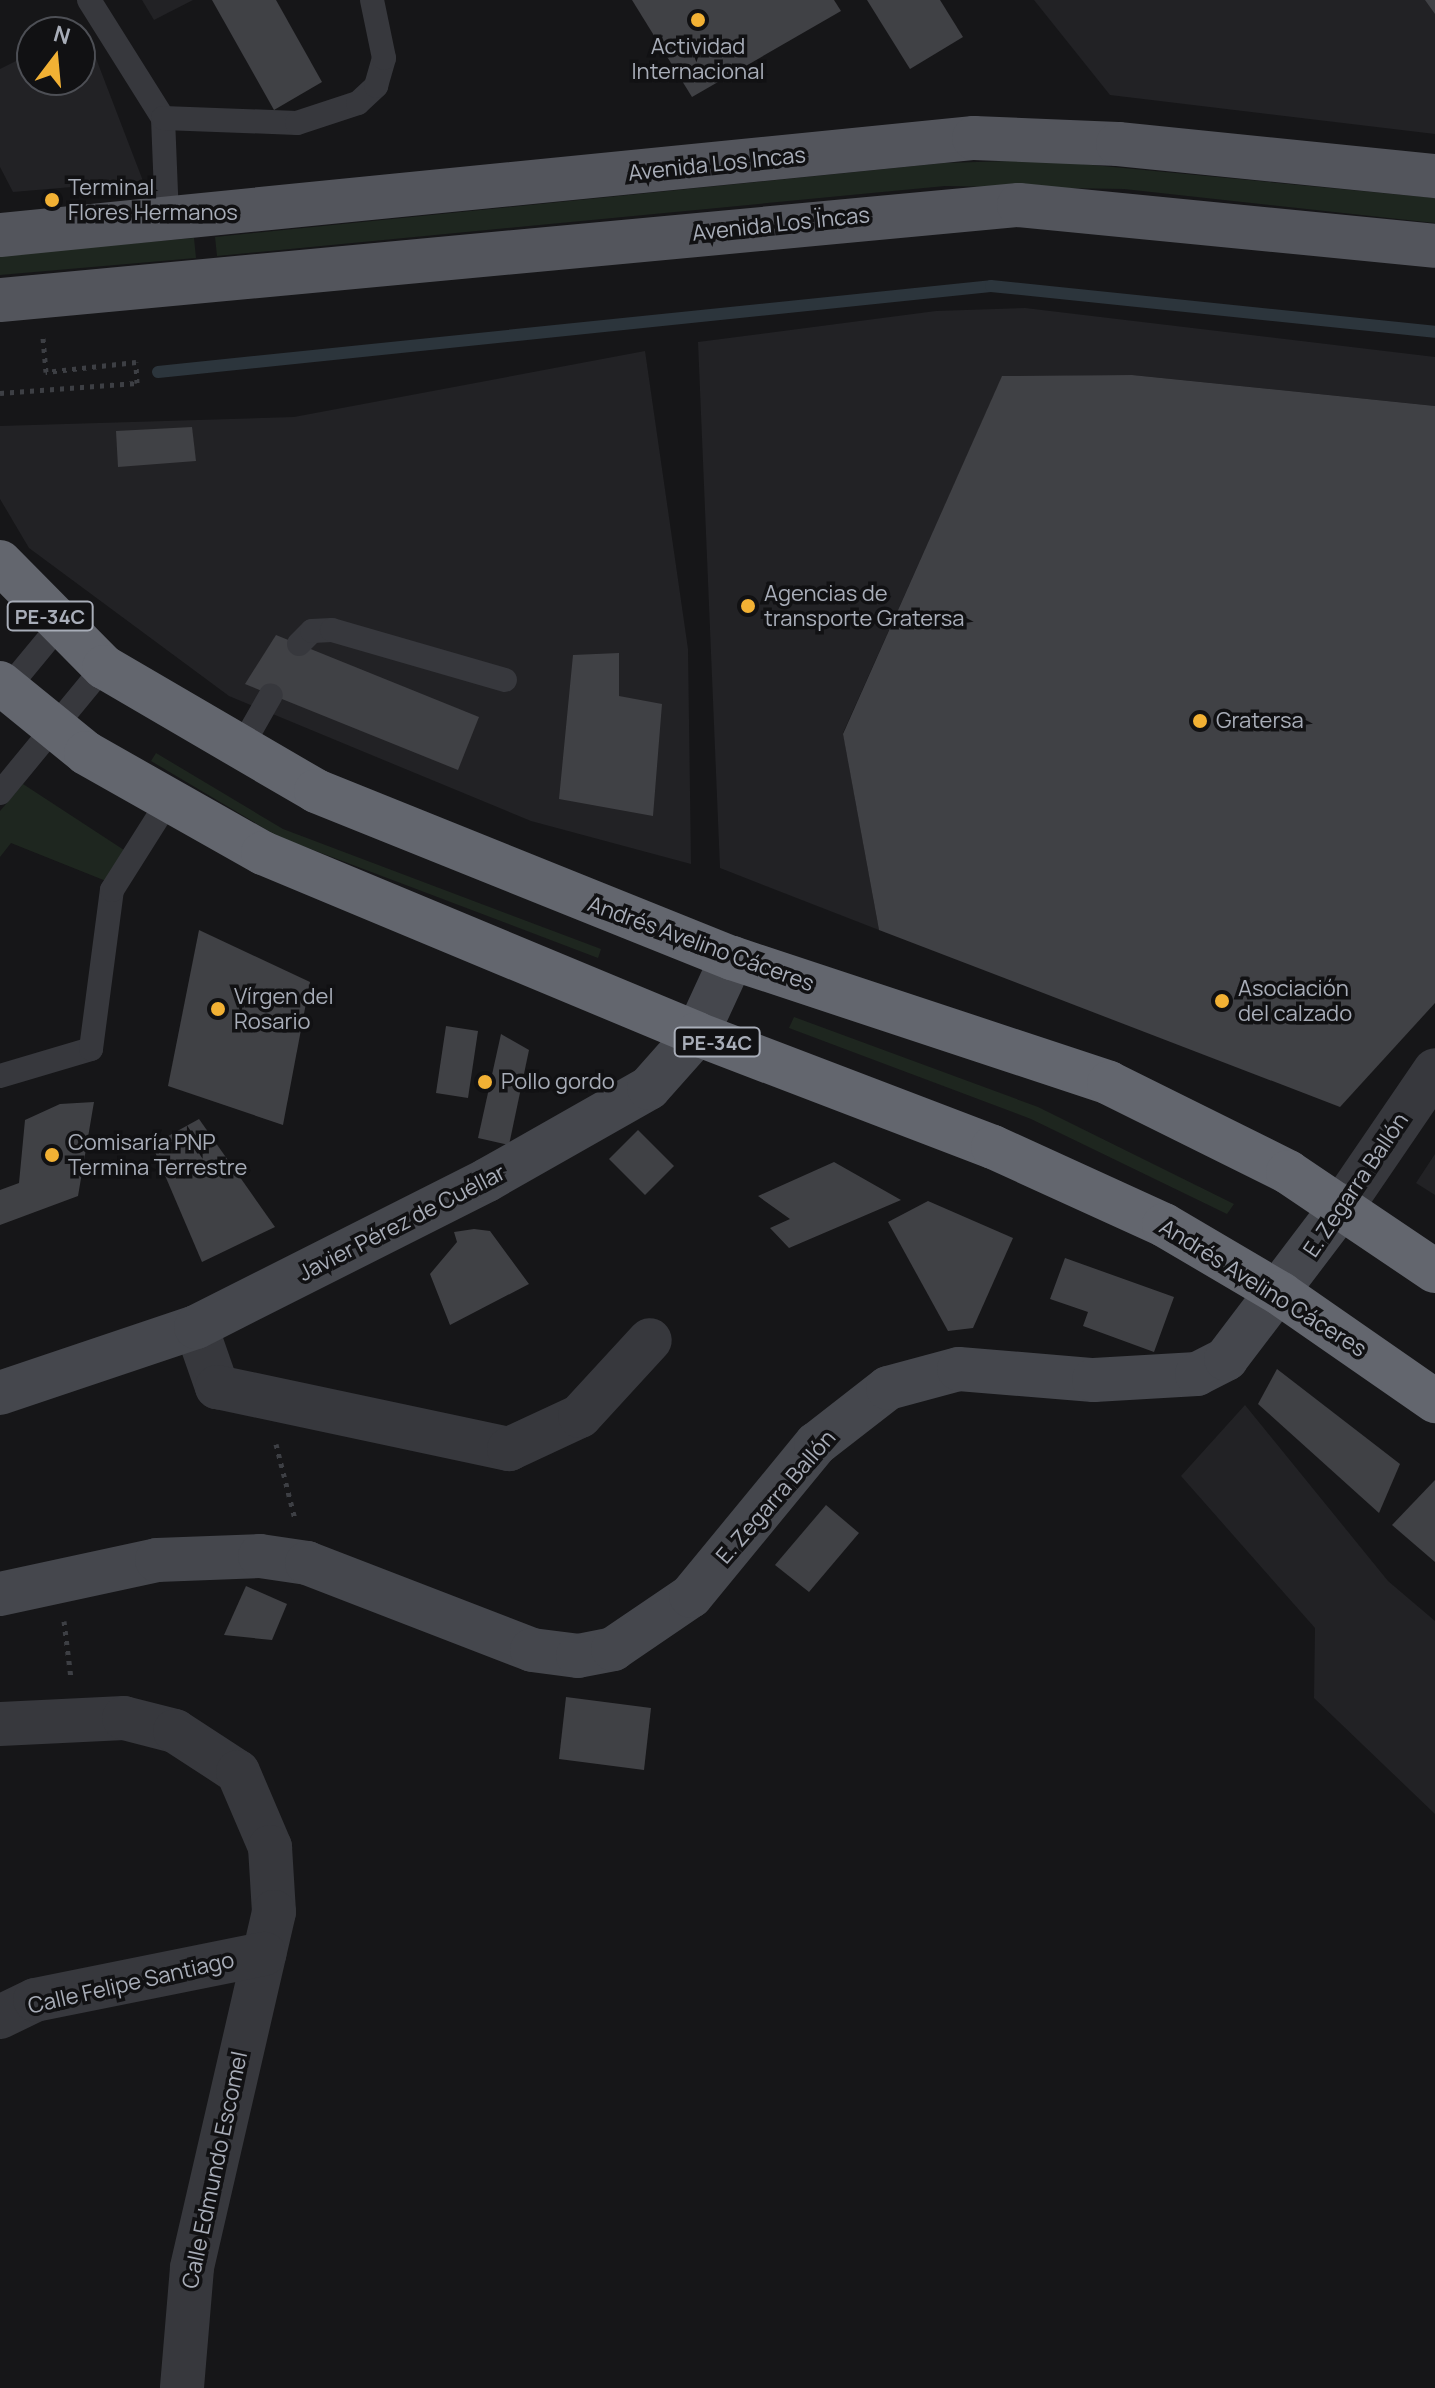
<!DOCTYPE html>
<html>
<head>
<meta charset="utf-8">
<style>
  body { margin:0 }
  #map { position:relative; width:1435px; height:2388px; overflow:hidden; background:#161618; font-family:Manrope,sans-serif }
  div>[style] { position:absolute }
  .built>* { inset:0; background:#222225 }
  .green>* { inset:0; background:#1e261f }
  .stream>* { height:12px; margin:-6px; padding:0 6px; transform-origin:6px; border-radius:6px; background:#2c353c }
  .building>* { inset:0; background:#404145 }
  .path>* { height:5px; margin-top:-2.5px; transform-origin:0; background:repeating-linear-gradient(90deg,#3d3f44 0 4px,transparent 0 10px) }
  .lane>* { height:24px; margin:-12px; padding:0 12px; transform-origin:12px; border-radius:12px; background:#37383d }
  .street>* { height:44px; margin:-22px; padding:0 22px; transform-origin:22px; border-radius:22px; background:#37383d }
  .secondary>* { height:44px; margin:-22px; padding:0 22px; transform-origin:22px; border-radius:22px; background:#45474d }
  .primary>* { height:44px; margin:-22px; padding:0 22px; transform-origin:22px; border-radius:22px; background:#53555c }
  .highway>* { height:44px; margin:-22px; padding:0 22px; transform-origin:22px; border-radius:22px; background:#63666e }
  .dots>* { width:22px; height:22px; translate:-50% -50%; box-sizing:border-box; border:4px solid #111113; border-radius:50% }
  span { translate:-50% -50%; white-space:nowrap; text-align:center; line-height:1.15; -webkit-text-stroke:7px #111113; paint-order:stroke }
  .shield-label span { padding:2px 6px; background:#111113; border:2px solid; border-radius:6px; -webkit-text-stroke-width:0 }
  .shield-label { font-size:20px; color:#a8adb8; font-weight:700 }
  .poi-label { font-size:22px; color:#a8adb8 }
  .left { translate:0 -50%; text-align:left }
  .street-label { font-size:22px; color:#a8adb8 }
  .north { position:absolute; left:16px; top:16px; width:80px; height:80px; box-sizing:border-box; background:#111113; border:2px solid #4d4f55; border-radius:50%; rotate:16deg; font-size:22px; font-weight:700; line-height:32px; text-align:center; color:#a8adb8 }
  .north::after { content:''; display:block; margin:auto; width:28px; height:36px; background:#f2b134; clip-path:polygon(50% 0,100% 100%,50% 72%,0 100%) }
</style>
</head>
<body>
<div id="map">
  <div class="built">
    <i style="clip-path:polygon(142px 0,193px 0,154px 20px)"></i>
    <i style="clip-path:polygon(1034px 0,1435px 0,1435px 134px,1110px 95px)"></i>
    <i style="clip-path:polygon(84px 27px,143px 181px,13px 192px,0 167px,0 69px,32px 53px,32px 80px,80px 80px,80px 32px,74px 32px)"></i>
    <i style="clip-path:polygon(1025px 308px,1435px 357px,1435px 406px,1132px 375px,1002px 377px,843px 733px,879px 930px,720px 868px,698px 342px,936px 311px)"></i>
    <i style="clip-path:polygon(645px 351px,688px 649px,691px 864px,531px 821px,229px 696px,29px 548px,0 499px,0 426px,294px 417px)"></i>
    <i style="clip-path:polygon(1435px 1154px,1435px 1195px,1416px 1183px)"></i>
    <i style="clip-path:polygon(1245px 1405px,1388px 1581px,1435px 1621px,1435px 1814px,1314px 1698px,1315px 1628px,1181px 1476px)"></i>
  </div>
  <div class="green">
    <i style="clip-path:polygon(1040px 160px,1435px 198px,1435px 223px,1124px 189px,945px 186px,217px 256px,215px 237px,944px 163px)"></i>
    <i style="clip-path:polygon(194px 238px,196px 258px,0 275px,0 255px)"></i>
    <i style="clip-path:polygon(156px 753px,283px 829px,601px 949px,598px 958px,279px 837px,151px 761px)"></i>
    <i style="clip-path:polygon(23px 784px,127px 852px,106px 881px,11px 843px,0 857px,0 811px)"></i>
    <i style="clip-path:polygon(794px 1017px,1038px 1107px,1234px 1204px,1227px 1214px,1031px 1119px,789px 1028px)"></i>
  </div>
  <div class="stream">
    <i style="left:158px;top:372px;width:837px;rotate:-5.89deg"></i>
    <i style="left:991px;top:286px;width:446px;rotate:5.9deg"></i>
  </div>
  <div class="building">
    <i style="clip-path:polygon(212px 0,276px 0,322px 82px,274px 110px)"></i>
    <i style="clip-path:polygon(632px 0,834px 0,841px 11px,692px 97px)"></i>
    <i style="clip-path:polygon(867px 0,940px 0,963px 37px,910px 69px)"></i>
    <i style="clip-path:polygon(1425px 0,1435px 0,1435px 14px)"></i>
    <i style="clip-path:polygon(1132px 375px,1435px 406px,1435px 1003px,1340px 1107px,879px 930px,843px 734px,1002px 376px)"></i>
    <i style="clip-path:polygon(192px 427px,196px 461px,118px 467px,116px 431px)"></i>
    <i style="clip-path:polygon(276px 635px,479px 717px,458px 770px,245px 684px)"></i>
    <i style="clip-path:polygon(619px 653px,619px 696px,662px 704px,653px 816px,559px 799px,573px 655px)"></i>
    <i style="clip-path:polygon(199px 930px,310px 982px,283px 1125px,168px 1086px)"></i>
    <i style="clip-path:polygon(446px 1026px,478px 1031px,468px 1098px,436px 1093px)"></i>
    <i style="clip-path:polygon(501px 1034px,529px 1050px,509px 1145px,478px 1138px)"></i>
    <i style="clip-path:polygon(94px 1102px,78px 1196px,0 1225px,0 1190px,19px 1183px,25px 1120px,60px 1104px)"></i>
    <i style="clip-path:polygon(199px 1119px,275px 1227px,202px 1262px,152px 1145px)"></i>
    <i style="clip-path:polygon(638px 1130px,674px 1166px,645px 1195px,609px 1159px)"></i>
    <i style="clip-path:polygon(834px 1162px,901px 1200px,789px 1248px,770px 1228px,790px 1219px,758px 1196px)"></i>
    <i style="clip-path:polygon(928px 1201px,1013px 1238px,973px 1328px,948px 1331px,888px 1222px)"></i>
    <i style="clip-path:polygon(474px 1229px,490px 1231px,529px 1284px,450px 1325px,430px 1274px,457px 1242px,454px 1232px)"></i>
    <i style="clip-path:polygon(1065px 1258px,1174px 1297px,1154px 1352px,1083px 1326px,1088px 1312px,1050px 1299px)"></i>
    <i style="clip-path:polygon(1277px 1369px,1400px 1464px,1379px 1513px,1258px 1404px)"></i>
    <i style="clip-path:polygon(1435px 1480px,1435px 1562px,1392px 1525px)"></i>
    <i style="clip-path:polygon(826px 1505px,859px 1533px,809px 1592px,775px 1565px)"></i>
    <i style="clip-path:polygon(246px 1586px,287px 1604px,272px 1640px,224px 1635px)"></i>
    <i style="clip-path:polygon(566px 1697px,651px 1708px,644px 1770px,559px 1759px)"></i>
  </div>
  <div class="path">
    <i style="left:0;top:393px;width:137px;rotate:-4.2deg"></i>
    <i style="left:137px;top:383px;width:21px;rotate:-93deg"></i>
    <i style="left:136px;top:362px;width:91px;rotate:173.7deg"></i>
    <i style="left:46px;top:372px;width:34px;rotate:-95deg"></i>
    <i style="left:276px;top:1444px;width:77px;rotate:75.8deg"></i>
    <i style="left:64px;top:1621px;width:57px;rotate:83deg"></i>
  </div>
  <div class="lane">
    <i style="left:89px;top:0;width:139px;rotate:57.9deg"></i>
    <i style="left:163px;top:118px;width:101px;rotate:87.7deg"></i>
    <i style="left:163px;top:118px;width:134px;rotate:2.1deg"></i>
    <i style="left:297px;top:123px;width:64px;rotate:-18.2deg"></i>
    <i style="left:358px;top:103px;width:25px;rotate:-43deg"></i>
    <i style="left:376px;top:86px;width:29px;rotate:-74deg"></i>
    <i style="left:384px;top:58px;width:59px;rotate:-101.7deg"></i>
    <i style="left:299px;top:644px;width:18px;rotate:-45deg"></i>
    <i style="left:312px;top:631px;width:20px;rotate:-3deg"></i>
    <i style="left:332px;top:630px;width:180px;rotate:16.1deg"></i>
    <i style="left:2px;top:695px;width:89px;rotate:-50.4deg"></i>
    <i style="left:239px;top:751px;width:64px;rotate:-60.3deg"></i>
    <i style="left:0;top:793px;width:163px;rotate:-50.5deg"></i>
    <i style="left:0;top:1076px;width:95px;rotate:-16.5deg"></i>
    <i style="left:91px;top:1049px;width:160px;rotate:-82.5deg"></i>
    <i style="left:112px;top:890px;width:103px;rotate:-57.7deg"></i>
  </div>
  <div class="street">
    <i style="left:1343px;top:1205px;width:163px;rotate:-55.7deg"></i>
    <i style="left:196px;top:1327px;width:64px;rotate:70.7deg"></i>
    <i style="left:217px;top:1387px;width:299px;rotate:12deg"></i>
    <i style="left:509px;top:1449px;width:78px;rotate:-24.9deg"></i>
    <i style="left:580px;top:1416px;width:103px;rotate:-47.4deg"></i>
    <i style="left:0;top:1724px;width:124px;rotate:-2.8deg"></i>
    <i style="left:124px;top:1718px;width:53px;rotate:14.3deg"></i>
    <i style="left:175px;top:1731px;width:75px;rotate:33.1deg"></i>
    <i style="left:238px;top:1772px;width:82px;rotate:66.9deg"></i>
    <i style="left:270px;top:1847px;width:65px;rotate:86.5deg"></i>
    <i style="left:274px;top:1912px;width:365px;rotate:103deg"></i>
    <i style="left:192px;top:2268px;width:120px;rotate:94.8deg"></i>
    <i style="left:0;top:2017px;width:39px;rotate:-26deg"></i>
    <i style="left:35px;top:2000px;width:234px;rotate:-11.4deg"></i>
  </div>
  <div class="secondary">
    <i style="left:0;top:1393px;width:207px;rotate:-18.6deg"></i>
    <i style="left:196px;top:1327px;width:326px;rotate:-26.8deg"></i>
    <i style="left:487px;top:1180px;width:186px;rotate:-29.6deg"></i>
    <i style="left:649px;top:1088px;width:72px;rotate:-48.4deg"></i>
    <i style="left:697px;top:1034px;width:84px;rotate:-65.3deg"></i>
    <i style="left:0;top:1594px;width:161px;rotate:-12.2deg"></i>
    <i style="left:157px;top:1560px;width:103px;rotate:-2.2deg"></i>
    <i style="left:260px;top:1556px;width:48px;rotate:8.5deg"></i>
    <i style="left:307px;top:1563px;width:241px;rotate:21.1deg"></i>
    <i style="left:532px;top:1650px;width:46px;rotate:7.4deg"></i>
    <i style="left:578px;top:1656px;width:36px;rotate:-11deg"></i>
    <i style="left:613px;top:1649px;width:94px;rotate:-34.2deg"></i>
    <i style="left:691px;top:1596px;width:197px;rotate:-50.6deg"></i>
    <i style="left:816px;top:1444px;width:91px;rotate:-37.9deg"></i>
    <i style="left:888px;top:1388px;width:73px;rotate:-15deg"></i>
    <i style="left:959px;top:1369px;width:135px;rotate:4.7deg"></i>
    <i style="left:1094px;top:1380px;width:103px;rotate:-3.3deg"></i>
    <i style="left:1197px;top:1374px;width:33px;rotate:-27deg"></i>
    <i style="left:1226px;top:1359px;width:193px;rotate:-52.8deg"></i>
  </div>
  <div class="primary">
    <i style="left:0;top:235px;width:979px;rotate:-5.69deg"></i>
    <i style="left:974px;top:138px;width:144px;rotate:2.4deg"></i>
    <i style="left:1118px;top:144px;width:319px;rotate:5.8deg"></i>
    <i style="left:0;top:300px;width:1023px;rotate:-5.33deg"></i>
    <i style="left:1019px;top:205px;width:418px;rotate:5.6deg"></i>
  </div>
  <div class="highway">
    <i style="left:0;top:562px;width:148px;rotate:45.3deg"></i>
    <i style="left:104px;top:667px;width:246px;rotate:30.3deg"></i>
    <i style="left:316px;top:791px;width:448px;rotate:21.9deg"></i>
    <i style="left:732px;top:958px;width:397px;rotate:18.3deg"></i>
    <i style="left:1109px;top:1083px;width:200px;rotate:26.4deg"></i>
    <i style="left:1288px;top:1172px;width:177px;rotate:34deg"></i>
    <i style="left:0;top:683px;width:111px;rotate:39.1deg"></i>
    <i style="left:86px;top:753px;width:203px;rotate:29.5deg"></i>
    <i style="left:263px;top:853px;width:470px;rotate:22.6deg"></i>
    <i style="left:697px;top:1034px;width:317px;rotate:20.9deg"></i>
    <i style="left:993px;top:1147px;width:188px;rotate:24.5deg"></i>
    <i style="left:1164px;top:1225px;width:136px;rotate:30.5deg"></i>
    <i style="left:1281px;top:1294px;width:188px;rotate:34.8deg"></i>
  </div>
  <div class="dots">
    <i style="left:698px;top:20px;background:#f2b134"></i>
    <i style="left:52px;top:200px;background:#f2b134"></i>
    <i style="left:748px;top:606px;background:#f2b134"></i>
    <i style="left:1200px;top:721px;background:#f2b134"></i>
    <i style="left:1222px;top:1001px;background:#f2b134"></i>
    <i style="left:218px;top:1009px;background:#f2b134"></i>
    <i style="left:485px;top:1082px;background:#f2b134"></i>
    <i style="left:52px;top:1155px;background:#f2b134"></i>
  </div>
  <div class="shield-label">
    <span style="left:50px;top:616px">PE-34C</span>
    <span style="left:717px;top:1042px">PE-34C</span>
  </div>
  <div class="poi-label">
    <span style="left:698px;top:59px">Actividad<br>Internacional</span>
    <span class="left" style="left:68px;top:200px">Terminal<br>Flores Hermanos</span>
    <span class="left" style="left:764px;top:606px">Agencias de<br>transporte Gratersa</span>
    <span class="left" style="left:1216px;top:721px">Gratersa</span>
    <span class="left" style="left:1238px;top:1001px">Asociación<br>del calzado</span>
    <span class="left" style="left:234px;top:1009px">Vírgen del<br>Rosario</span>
    <span class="left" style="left:501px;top:1082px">Pollo gordo</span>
    <span class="left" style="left:68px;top:1155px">Comisaría PNP<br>Termina Terrestre</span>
  </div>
  <div class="street-label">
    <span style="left:717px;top:164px;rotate:-6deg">Avenida Los Incas</span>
    <span style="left:781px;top:224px;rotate:-6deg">Avenida Los Ïncas</span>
    <span style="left:701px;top:944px;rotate:20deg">Andrés Avelino Cáceres</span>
    <span style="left:1356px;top:1185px;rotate:-56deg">E. Zegarra Ballón</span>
    <span style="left:402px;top:1223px;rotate:-27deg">Javier Pérez de Cuéllar</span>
    <span style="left:1263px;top:1288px;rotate:32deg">Andrés Avelino Cáceres</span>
    <span style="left:776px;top:1497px;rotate:-49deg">E. Zegarra Ballón</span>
    <span style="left:131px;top:1983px;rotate:-13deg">Calle Felipe Santiago</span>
    <span style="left:215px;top:2170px;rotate:-78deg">Calle Edmundo Escomel</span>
  </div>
  <div class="north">N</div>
</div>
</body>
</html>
